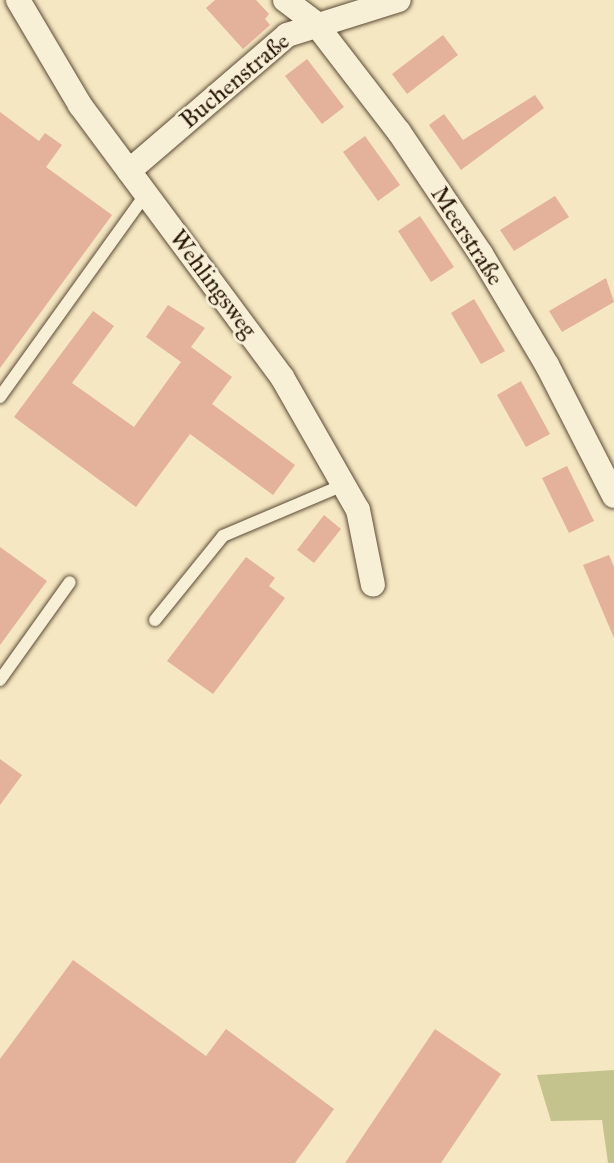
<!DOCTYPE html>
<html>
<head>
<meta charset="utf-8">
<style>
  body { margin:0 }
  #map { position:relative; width:614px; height:1163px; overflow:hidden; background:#f5e7c1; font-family:"IM FELL Great Primer",serif }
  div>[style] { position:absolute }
  .green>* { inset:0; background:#c4c38d }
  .building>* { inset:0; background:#e4b19b }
  .roads { filter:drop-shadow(0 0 2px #5b4b35) drop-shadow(0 0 2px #5b4b35) }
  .service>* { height:12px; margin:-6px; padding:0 6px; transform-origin:6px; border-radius:6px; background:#f8efd7 }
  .minor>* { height:24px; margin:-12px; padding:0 12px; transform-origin:12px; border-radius:12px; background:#f8efd7 }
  span { translate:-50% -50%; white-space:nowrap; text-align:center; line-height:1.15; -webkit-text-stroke:6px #f8efd7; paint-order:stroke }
  .street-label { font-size:24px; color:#281706 }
</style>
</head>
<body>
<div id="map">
  <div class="green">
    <i style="clip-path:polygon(614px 1070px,614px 1163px,608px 1163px,602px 1120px,551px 1121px,537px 1075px)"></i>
  </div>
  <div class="building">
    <i style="clip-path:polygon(215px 0,256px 0,269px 14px,265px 19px,270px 25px,243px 49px,206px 8px)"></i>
    <i style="clip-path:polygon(443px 35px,458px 55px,407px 94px,392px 74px)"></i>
    <i style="clip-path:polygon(307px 59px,344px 107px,322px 124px,285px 76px)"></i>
    <i style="clip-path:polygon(535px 95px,544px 108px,461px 170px,429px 125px,444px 114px,463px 140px)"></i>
    <i style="clip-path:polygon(0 112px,39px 141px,45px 133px,62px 145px,46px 167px,112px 215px,0 368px)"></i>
    <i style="clip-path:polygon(365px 136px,400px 185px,378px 201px,343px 152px)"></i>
    <i style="clip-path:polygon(555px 196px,569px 217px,514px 251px,500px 230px)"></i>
    <i style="clip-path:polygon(420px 216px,454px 267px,431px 282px,398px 231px)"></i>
    <i style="clip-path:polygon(606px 278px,614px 302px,562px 332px,549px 311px)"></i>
    <i style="clip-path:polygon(474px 299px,505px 351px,481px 364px,451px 313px)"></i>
    <i style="clip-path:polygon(168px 305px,205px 328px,191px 347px,232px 377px,212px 404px,295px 465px,273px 495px,190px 434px,136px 507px,14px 417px,93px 311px,114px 326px,72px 383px,134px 427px,181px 362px,146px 337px)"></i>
    <i style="clip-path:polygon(521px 381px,550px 434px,526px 447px,497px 395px)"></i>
    <i style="clip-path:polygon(567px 466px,594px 521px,569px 533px,542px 478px)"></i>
    <i style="clip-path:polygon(324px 515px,341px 529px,314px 563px,297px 550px)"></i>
    <i style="clip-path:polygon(0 547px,47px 581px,0 645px)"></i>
    <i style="clip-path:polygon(609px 555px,614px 567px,614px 638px,583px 565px)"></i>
    <i style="clip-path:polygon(246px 557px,275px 578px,269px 586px,285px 598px,213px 694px,167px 661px)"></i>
    <i style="clip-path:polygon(0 759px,22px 775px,0 805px)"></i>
    <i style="clip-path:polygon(73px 960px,206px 1056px,226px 1029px,334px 1109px,295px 1163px,0 1163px,0 1059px)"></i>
    <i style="clip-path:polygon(435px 1029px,501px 1074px,441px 1163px,345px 1163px)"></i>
  </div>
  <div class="roads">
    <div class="service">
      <i style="left:0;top:397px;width:250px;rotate:-54.3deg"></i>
      <i style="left:155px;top:620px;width:108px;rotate:-51deg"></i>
      <i style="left:223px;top:536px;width:130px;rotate:-23deg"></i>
      <i style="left:0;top:680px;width:120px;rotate:-54.5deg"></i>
    </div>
    <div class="minor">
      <i style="left:18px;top:0;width:122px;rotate:59.4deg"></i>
      <i style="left:80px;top:105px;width:339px;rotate:53.4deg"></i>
      <i style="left:282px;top:377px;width:153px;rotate:60.3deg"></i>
      <i style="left:358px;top:510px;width:76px;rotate:78.7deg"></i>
      <i style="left:285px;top:0;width:38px;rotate:37deg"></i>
      <i style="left:315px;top:23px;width:138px;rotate:52.4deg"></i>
      <i style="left:399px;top:132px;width:147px;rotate:56.1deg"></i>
      <i style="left:481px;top:254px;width:129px;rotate:59.3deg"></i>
      <i style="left:547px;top:365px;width:147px;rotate:62.9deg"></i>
      <i style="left:129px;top:171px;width:208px;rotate:-40.7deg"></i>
      <i style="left:287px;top:35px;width:117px;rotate:-17.4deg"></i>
    </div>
  </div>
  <div class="street-label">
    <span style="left:235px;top:81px;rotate:-40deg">Buchenstraße</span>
    <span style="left:467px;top:236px;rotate:57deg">Meerstraße</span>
    <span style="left:213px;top:284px;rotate:53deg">Wehlingsweg</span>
  </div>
</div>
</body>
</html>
